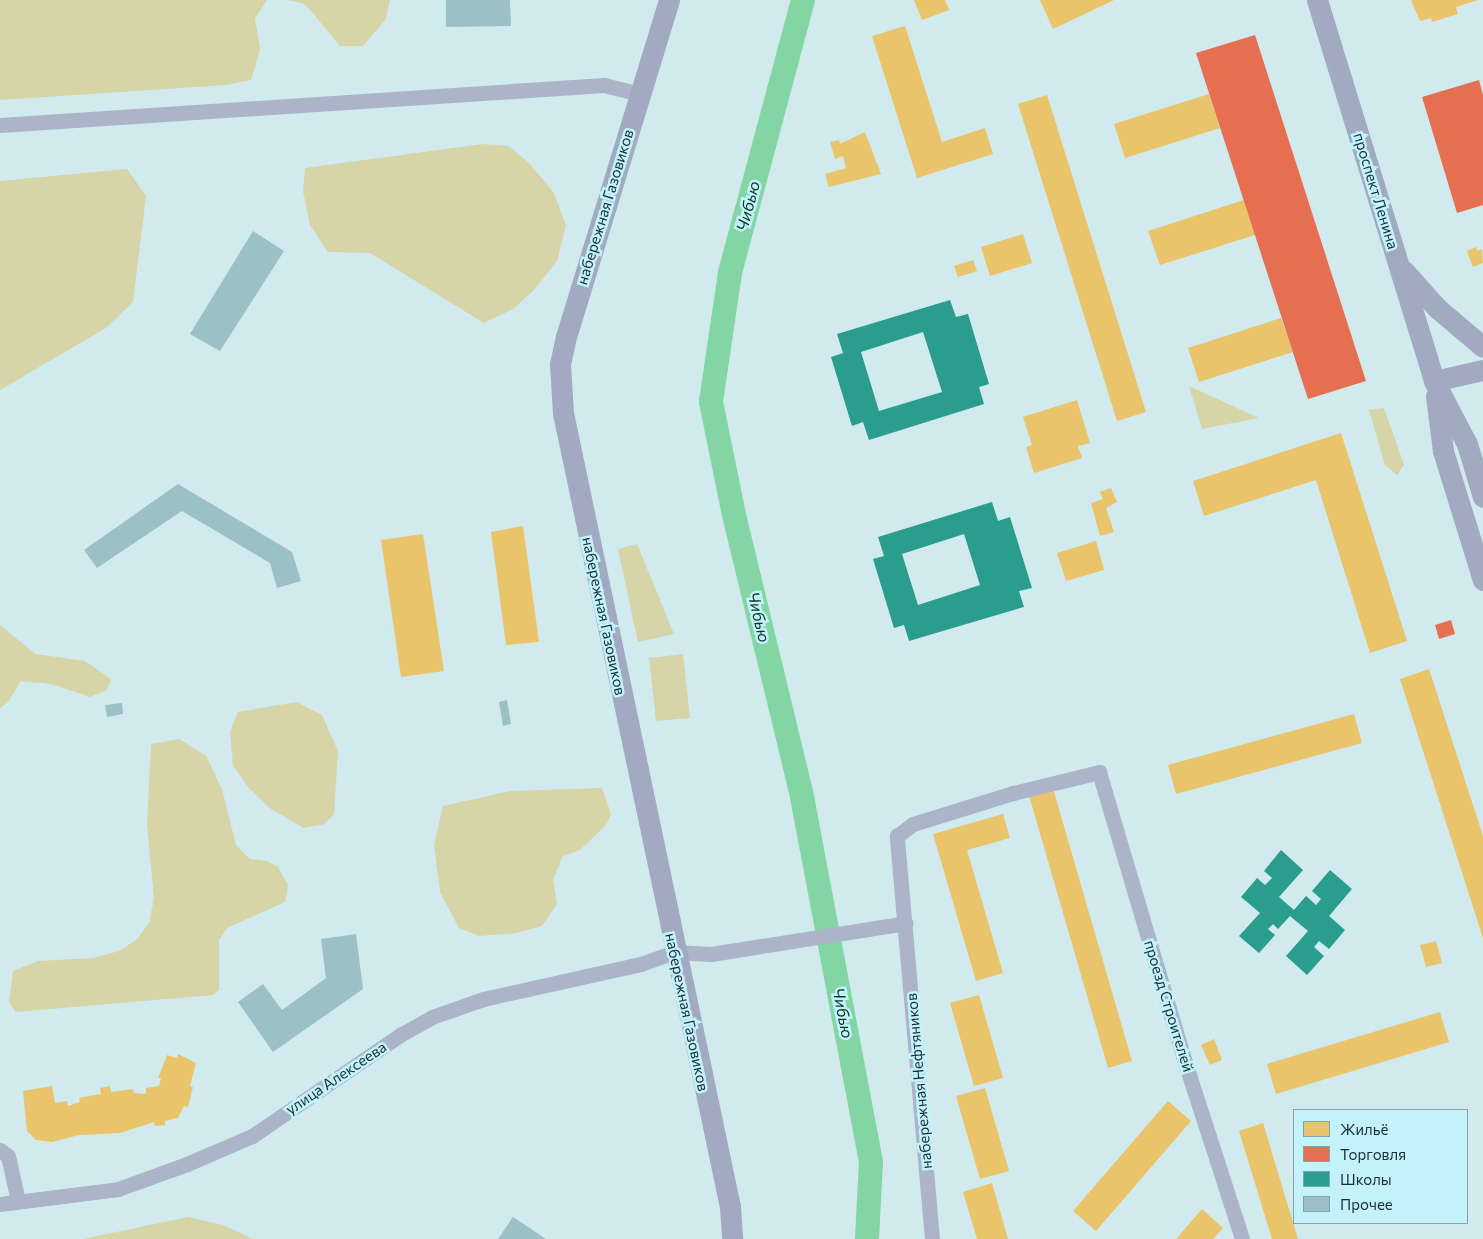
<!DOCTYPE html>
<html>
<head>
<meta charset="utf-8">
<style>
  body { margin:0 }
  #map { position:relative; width:1483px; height:1239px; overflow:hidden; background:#d0eaee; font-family:Commissioner,sans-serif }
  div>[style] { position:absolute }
  .green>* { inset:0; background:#d7d4a7 }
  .homes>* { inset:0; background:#e9c46a }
  .shops>* { inset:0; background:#e76f51 }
  .schools>* { inset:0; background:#2a9d8f }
  .river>* { height:24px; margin:-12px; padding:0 12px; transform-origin:12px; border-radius:12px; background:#83d6a4 }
  .building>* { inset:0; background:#9bc1c7 }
  .minor>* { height:15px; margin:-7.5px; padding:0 7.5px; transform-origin:7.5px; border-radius:7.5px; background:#abb4c8 }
  .secondary>* { height:21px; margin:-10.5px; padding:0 10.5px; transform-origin:10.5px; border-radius:10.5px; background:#a1aac0 }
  span { translate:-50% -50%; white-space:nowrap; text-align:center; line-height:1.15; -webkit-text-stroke:5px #c3f2fb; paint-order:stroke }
  .street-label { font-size:15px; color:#182f34 }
  .water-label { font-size:16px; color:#07361a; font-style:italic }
  .legend { position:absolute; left:1293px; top:1109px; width:175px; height:115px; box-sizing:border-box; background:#c3f2fb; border:1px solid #7fa4ab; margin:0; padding:6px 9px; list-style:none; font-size:15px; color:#182f34 }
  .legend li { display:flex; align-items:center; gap:10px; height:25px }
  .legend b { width:25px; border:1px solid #7fa4ab }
</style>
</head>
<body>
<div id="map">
  <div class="green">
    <i style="clip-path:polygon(0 0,267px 0,255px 18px,260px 50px,251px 80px,226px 85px,0 100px)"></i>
    <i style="clip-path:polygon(288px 0,390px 0,386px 19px,363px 46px,340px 46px,305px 4px)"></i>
    <i style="clip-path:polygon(483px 144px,509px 146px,530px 164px,554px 193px,566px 226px,557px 261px,534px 290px,513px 309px,484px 323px,370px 253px,328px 252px,310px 225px,303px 191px,305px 168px)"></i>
    <i style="clip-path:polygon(127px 169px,146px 196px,133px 302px,106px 328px,0 390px,0 181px)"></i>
    <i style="clip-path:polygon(1189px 386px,1259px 418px,1202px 429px)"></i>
    <i style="clip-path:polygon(1384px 408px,1404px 465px,1397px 475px,1385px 465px,1369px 410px)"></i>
    <i style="clip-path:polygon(637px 544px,674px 634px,638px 642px,618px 549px)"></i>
    <i style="clip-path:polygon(0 625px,35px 654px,85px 661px,111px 679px,107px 690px,90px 697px,51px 684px,21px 681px,8px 702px,0 708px)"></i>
    <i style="clip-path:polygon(683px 654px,690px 718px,656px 721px,649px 658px)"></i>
    <i style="clip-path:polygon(297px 702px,322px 715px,338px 751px,334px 814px,325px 824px,304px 828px,271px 809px,248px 787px,233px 765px,230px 732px,238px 712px)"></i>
    <i style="clip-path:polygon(179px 739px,206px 756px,222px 789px,236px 845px,250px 859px,267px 861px,278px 867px,288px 885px,285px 902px,227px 928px,219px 940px,219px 990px,213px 995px,16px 1012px,9px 1002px,13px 971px,38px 961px,93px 958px,119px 951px,136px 940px,149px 923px,154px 898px,147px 825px,151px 744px)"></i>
    <i style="clip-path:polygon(602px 788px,611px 814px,606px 825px,580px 850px,563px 856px,553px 879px,557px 904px,542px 926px,516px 933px,479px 936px,459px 928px,440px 892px,434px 845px,443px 806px,510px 791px)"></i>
    <i style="clip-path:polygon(188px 1217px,223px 1225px,253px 1239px,83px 1239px)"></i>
  </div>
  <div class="homes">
    <i style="clip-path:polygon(914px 0,945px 0,949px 10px,922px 20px)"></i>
    <i style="clip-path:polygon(1040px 0,1114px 0,1053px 29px)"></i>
    <i style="clip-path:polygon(1411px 0,1478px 0,1456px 7px,1458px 14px,1432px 22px,1431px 18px,1420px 21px)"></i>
    <i style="clip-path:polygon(905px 26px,942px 142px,985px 128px,993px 154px,917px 178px,872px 36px)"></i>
    <i style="clip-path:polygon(1209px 94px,1220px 128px,1125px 158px,1114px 124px)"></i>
    <i style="clip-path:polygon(1047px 95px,1146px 412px,1117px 421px,1018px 104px)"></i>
    <i style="clip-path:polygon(865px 132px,881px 174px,829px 187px,825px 174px,846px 168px,843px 156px,835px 159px,830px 142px,839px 140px,840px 144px)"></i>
    <i style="clip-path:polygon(1244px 200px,1255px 235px,1160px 265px,1148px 231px)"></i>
    <i style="clip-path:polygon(1023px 234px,1032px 263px,990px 276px,981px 247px)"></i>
    <i style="clip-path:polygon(1476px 247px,1477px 251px,1482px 249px,1483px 263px,1473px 267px,1467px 251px)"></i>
    <i style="clip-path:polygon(973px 260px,977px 271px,958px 277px,954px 266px)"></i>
    <i style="clip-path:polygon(1281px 318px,1293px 352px,1199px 382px,1188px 348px)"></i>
    <i style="clip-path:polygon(1077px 400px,1090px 443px,1078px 446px,1082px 458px,1034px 473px,1026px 447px,1032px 445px,1023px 417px)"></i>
    <i style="clip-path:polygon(1341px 433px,1407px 641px,1370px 653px,1316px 480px,1204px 516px,1193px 481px)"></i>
    <i style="clip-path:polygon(1111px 488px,1117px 502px,1106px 508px,1114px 532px,1100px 536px,1091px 503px,1103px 499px,1100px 492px)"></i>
    <i style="clip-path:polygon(523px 526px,539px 642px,506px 645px,491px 532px)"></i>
    <i style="clip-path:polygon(423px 534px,444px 671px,401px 677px,381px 540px)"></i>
    <i style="clip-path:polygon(1096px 541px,1104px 570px,1066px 581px,1057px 553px)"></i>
    <i style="clip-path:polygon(1429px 669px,1483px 836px,1483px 938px,1400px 679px)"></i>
    <i style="clip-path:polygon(1354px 714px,1362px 743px,1176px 794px,1168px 765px)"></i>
    <i style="clip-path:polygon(1052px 785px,1132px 1061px,1108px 1068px,1028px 792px)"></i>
    <i style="clip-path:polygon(1003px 814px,1010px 838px,967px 850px,1003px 973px,976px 981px,933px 834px)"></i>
    <i style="clip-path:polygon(1436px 941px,1442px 963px,1426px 967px,1420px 945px)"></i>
    <i style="clip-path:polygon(979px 995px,1003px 1078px,974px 1086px,950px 1003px)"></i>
    <i style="clip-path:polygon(1440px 1012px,1449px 1042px,1276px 1094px,1267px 1064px)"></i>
    <i style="clip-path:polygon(1214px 1039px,1222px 1060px,1210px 1065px,1201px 1045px)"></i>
    <i style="clip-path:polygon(178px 1054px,196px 1063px,190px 1086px,193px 1087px,188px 1107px,184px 1106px,178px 1118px,165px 1121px,165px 1125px,155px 1126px,154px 1122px,120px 1133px,79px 1135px,52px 1142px,36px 1140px,27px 1131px,23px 1091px,52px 1086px,55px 1103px,67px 1101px,68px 1106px,80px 1102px,79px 1098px,101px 1094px,100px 1088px,110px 1086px,111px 1092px,133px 1089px,134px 1093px,146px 1094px,146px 1088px,159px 1086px,161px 1078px,158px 1078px,167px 1055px,177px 1058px)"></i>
    <i style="clip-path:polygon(985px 1088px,1009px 1171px,980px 1179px,956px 1096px)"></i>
    <i style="clip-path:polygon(1168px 1101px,1191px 1121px,1096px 1231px,1073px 1211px)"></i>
    <i style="clip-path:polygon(1263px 1123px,1298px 1239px,1272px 1239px,1239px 1131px)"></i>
    <i style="clip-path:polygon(992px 1183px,1008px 1239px,977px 1239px,963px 1192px)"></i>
    <i style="clip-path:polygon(1202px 1209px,1223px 1228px,1213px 1239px,1176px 1239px)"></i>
  </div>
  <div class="shops">
    <i style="clip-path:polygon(1255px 35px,1366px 381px,1308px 399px,1196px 53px)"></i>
    <i style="clip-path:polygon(1479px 80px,1483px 95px,1483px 205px,1457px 213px,1422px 97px)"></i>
    <i style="clip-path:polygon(1451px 620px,1455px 634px,1439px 639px,1435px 625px)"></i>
  </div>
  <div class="schools">
    <i style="clip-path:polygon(evenodd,950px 300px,956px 317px,968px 314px,989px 384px,979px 387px,984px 404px,869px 440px,863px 422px,852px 426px,831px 357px,843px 353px,837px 334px,950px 300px,923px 332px,942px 392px,879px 411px,861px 352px,923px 332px)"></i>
    <i style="clip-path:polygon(evenodd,992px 502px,998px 521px,1010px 517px,1032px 588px,1019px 591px,1024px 607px,909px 641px,904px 625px,894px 628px,873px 559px,884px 556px,878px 537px,992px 502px,964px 534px,980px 585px,918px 605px,902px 554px,964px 534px)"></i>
    <i style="clip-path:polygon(1281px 850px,1303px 870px,1279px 897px,1294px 910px,1306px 896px,1316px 905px,1321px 899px,1312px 891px,1330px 870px,1352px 889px,1329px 916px,1345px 930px,1329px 949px,1319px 941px,1314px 947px,1324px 956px,1307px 975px,1286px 956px,1308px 931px,1290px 916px,1278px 929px,1273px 924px,1268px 929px,1275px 935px,1259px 953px,1239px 936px,1260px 913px,1241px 897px,1257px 878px,1265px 885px,1272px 878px,1264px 871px)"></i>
  </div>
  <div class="river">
    <i style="left:803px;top:0;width:283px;rotate:105deg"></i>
    <i style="left:730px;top:273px;width:130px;rotate:98.4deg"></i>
    <i style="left:711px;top:402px;width:115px;rotate:78.5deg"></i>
    <i style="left:734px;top:515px;width:290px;rotate:76.4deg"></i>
    <i style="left:802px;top:797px;width:371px;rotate:79.3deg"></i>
    <i style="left:871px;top:1162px;width:77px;rotate:93deg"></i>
  </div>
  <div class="building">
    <i style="clip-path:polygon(446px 0,510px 0,511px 26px,446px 27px)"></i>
    <i style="clip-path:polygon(253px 231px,284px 251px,220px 351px,190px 334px)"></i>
    <i style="clip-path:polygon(178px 484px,292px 552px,301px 581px,277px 588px,270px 563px,182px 511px,97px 568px,84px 550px)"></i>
    <i style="clip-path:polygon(507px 700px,511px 724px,503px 726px,499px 702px)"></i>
    <i style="clip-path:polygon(122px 703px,123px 714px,107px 717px,105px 705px)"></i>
    <i style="clip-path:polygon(356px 934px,363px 989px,273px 1052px,238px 1002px,263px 984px,282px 1010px,326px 978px,321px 939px)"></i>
    <i style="clip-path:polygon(513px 1217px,546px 1239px,498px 1239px)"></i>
  </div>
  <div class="minor">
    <i style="left:0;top:125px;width:605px;rotate:-3.79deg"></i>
    <i style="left:604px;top:85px;width:37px;rotate:14deg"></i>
    <i style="left:0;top:1150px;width:10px;rotate:37deg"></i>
    <i style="left:8px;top:1156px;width:46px;rotate:77.5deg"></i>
    <i style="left:0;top:1204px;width:119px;rotate:-7.2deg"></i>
    <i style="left:118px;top:1189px;width:73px;rotate:-19.9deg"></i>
    <i style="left:187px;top:1164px;width:71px;rotate:-23.3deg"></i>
    <i style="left:252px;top:1136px;width:179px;rotate:-34.3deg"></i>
    <i style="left:400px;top:1035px;width:37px;rotate:-29deg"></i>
    <i style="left:432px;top:1017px;width:54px;rotate:-19.4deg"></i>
    <i style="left:483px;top:999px;width:162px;rotate:-12.5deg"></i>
    <i style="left:641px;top:964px;width:35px;rotate:-20deg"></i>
    <i style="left:674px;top:952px;width:37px;rotate:3deg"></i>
    <i style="left:711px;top:954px;width:197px;rotate:-9deg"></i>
    <i style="left:932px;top:1239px;width:405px;rotate:-95deg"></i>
    <i style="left:897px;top:836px;width:20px;rotate:-37deg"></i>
    <i style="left:913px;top:824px;width:105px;rotate:-17.2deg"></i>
    <i style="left:1013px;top:793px;width:89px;rotate:-13.7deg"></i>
    <i style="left:1099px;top:772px;width:299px;rotate:73.5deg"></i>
    <i style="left:1184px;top:1059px;width:189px;rotate:72.1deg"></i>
  </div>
  <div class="secondary">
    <i style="left:669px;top:0;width:351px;rotate:107deg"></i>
    <i style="left:566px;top:336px;width:29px;rotate:102deg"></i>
    <i style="left:560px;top:364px;width:49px;rotate:86.5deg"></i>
    <i style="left:563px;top:413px;width:811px;rotate:78.12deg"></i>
    <i style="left:730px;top:1207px;width:32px;rotate:86deg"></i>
    <i style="left:1317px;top:0;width:399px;rotate:72.9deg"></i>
    <i style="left:1434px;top:381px;width:71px;rotate:62.4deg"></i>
    <i style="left:1467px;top:444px;width:55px;rotate:73.2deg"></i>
    <i style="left:1404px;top:271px;width:50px;rotate:48.3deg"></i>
    <i style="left:1437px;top:308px;width:60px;rotate:40.3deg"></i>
    <i style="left:1434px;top:381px;width:50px;rotate:-12.7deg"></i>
    <i style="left:1436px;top:396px;width:55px;rotate:82.7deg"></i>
    <i style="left:1443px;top:451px;width:135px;rotate:72.8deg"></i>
  </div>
  <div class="street-label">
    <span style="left:1376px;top:191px;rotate:73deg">проспект Ленина</span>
    <span style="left:605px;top:207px;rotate:-73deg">набережная Газовиков</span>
    <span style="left:604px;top:616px;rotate:78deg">набережная Газовиков</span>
    <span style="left:1169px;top:1006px;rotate:73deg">проезд Строителей</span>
    <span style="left:687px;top:1012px;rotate:78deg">набережная Газовиков</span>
    <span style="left:336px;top:1078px;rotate:-34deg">улица Алексеева</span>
    <span style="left:919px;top:1081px;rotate:-95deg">набережная Нефтяников</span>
  </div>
  <div class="water-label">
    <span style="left:748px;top:206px;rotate:-75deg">Чибью</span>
    <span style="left:759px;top:617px;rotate:77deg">Чибью</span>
    <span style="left:843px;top:1013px;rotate:79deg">Чибью</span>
  </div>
  <ul class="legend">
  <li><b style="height:14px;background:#e9c46a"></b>Жильё</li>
  <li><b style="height:14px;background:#e76f51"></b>Торговля</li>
  <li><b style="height:14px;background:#2a9d8f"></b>Школы</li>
  <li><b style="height:14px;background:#9bc1c7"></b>Прочее</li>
  </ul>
</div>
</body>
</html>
